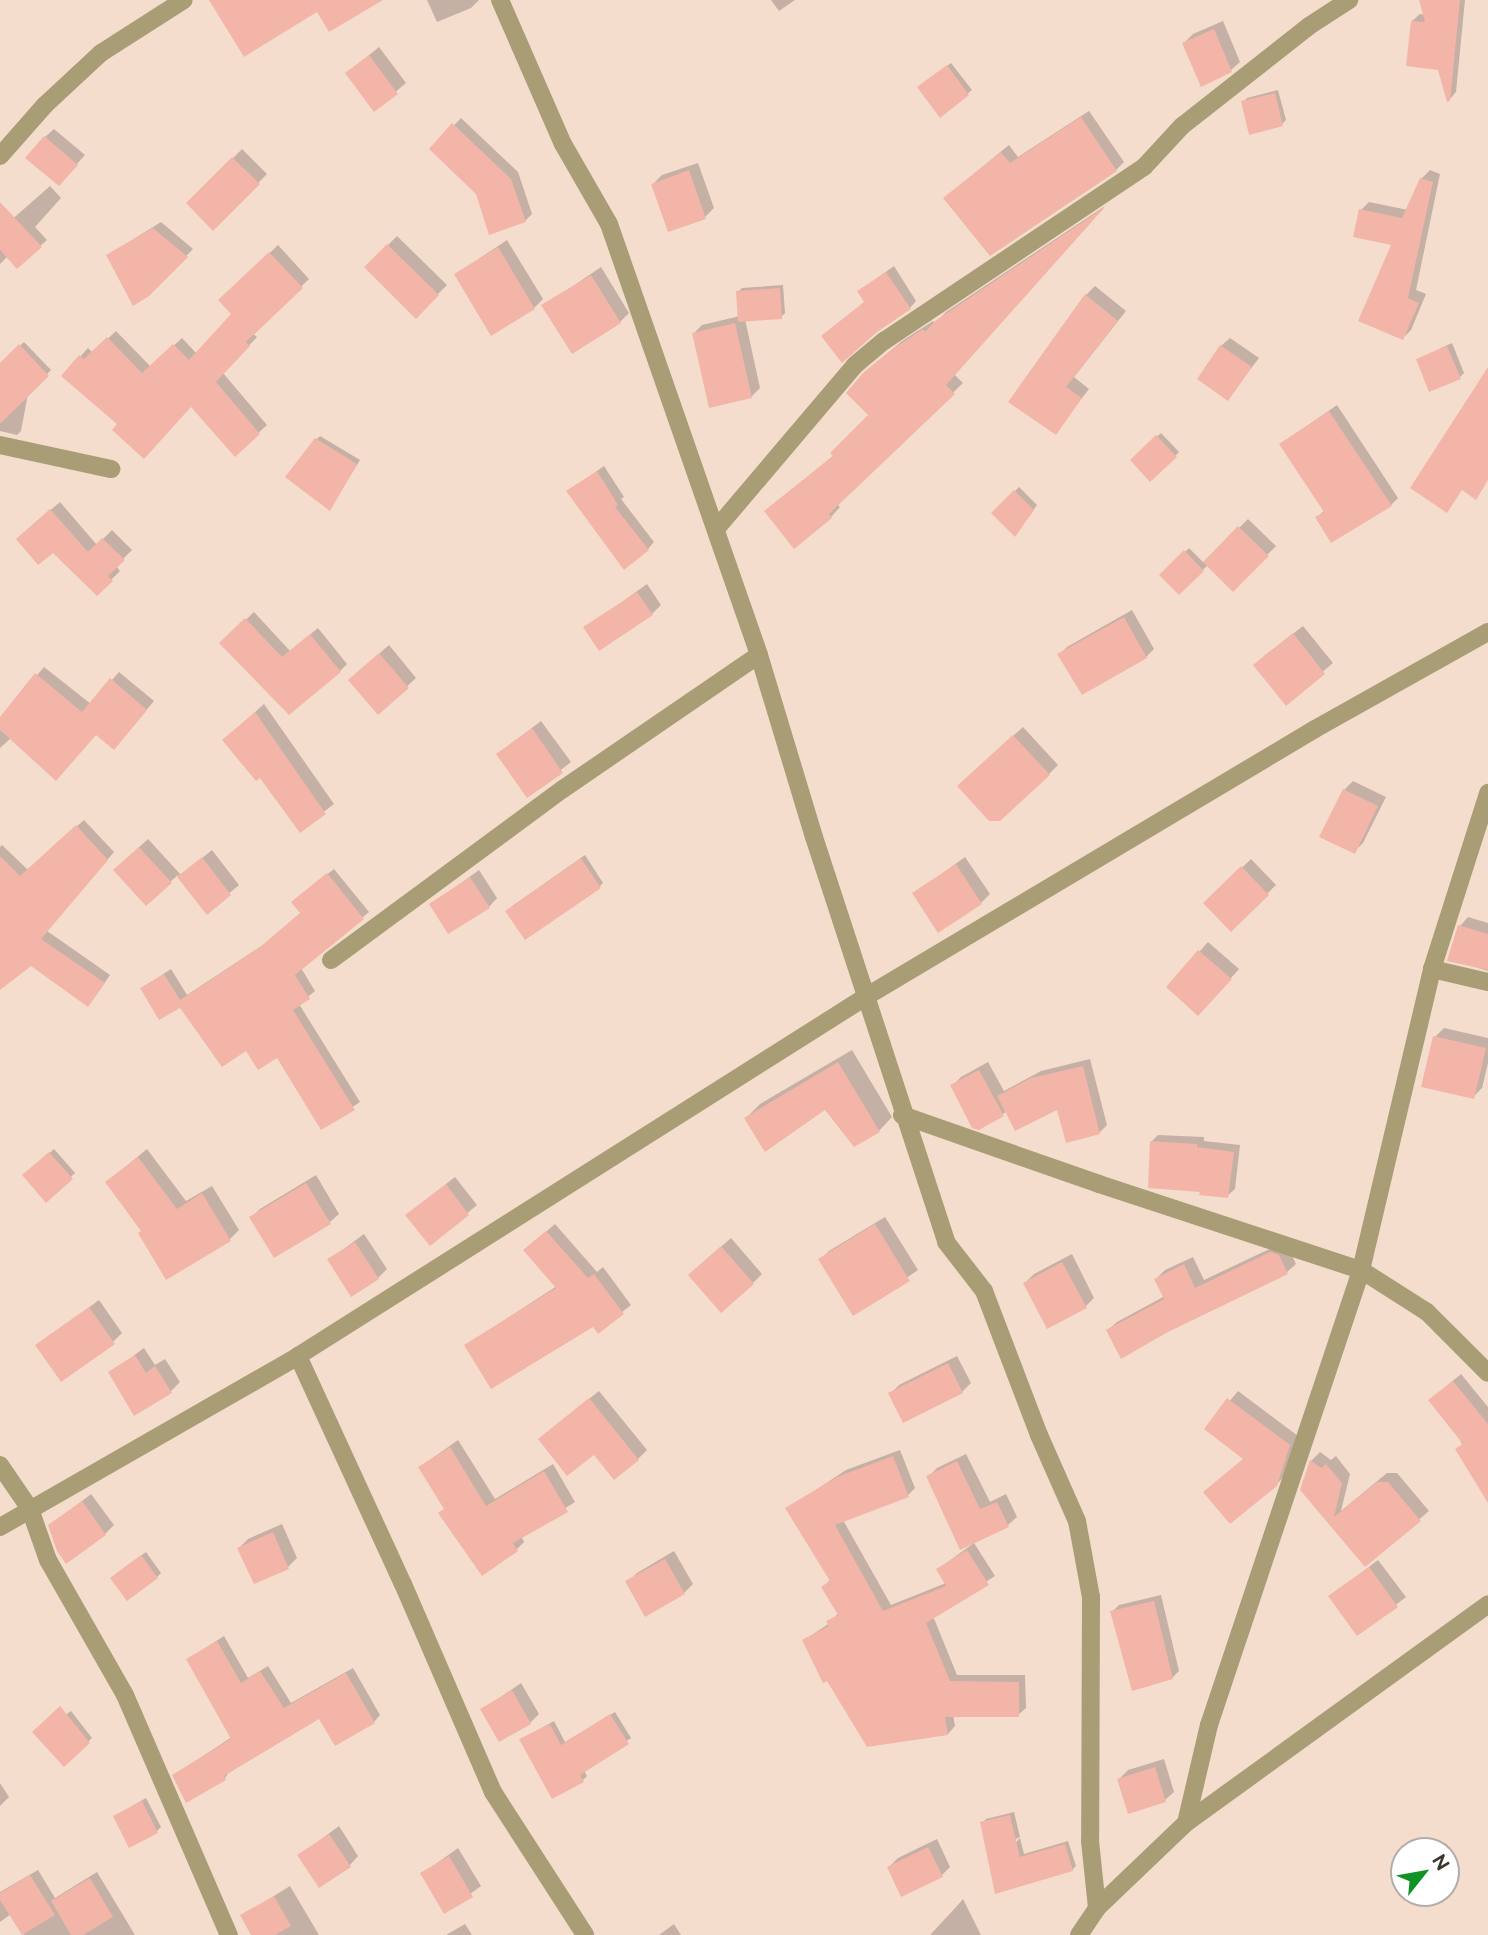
<!DOCTYPE html>
<html>
<head>
<meta charset="utf-8">
<style>
  body { margin:0 }
  #map { position:relative; width:1488px; height:1935px; overflow:hidden; background:#f5ddcd; font-family:Raleway,sans-serif }
  div>[style] { position:absolute }
  .shadow>* { inset:0; background:#0003 }
  .building>* { inset:0; background:#f2b5a8 }
  .minor>* { height:18px; margin:-9px; padding:0 9px; transform-origin:9px; border-radius:9px; background:#a99d75 }
  span { translate:-50% -50%; white-space:nowrap; text-align:center; line-height:1.15; -webkit-text-stroke:5px #fff; paint-order:stroke }
  .north { position:absolute; left:1390px; top:1837px; width:70px; height:70px; box-sizing:border-box; background:#fff; border:2px solid #b2aeab; border-radius:50%; rotate:59deg; font-size:19px; font-weight:700; line-height:28px; text-align:center; color:#3e352e }
  .north::after { content:''; display:block; margin:auto; width:24px; height:32px; background:#109325; clip-path:polygon(50% 0,100% 100%,50% 72%,0 100%) }
</style>
</head>
<body>
<div id="map">
  <div class="shadow">
    <i style="clip-path:polygon(427px 0,479px 0,471px 8px,437px 22px)"></i>
    <i style="clip-path:polygon(771px 0,795px 0,779px 11px)"></i>
    <i style="clip-path:polygon(1421px 0,1465px 0,1456px 92px,1449px 100px,1440px 68px,1412px 21px,1420px 14px,1425px 15px)"></i>
    <i style="clip-path:polygon(1223px 21px,1240px 62px,1231px 70px,1184px 43px,1193px 34px)"></i>
    <i style="clip-path:polygon(379px 47px,406px 83px,374px 110px,347px 73px)"></i>
    <i style="clip-path:polygon(951px 63px,972px 90px,940px 115px,923px 83px)"></i>
    <i style="clip-path:polygon(1278px 90px,1286px 120px,1282px 124px,1243px 102px,1247px 98px)"></i>
    <i style="clip-path:polygon(1089px 111px,1124px 162px,1116px 170px,953px 191px,1009px 145px,1018px 157px)"></i>
    <i style="clip-path:polygon(461px 118px,518px 172px,532px 214px,525px 221px,477px 193px,431px 149px)"></i>
    <i style="clip-path:polygon(54px 129px,85px 155px,67px 175px,45px 137px)"></i>
    <i style="clip-path:polygon(242px 149px,267px 174px,213px 229px,189px 203px)"></i>
    <i style="clip-path:polygon(698px 163px,714px 208px,705px 217px,653px 184px,662px 175px)"></i>
    <i style="clip-path:polygon(1430px 170px,1440px 174px,1416px 290px,1426px 294px,1411px 330px,1403px 338px,1393px 244px,1361px 210px,1369px 202px,1408px 210px,1421px 179px)"></i>
    <i style="clip-path:polygon(50px 186px,61px 198px,35px 227px,47px 240px,40px 246px,8px 256px,0 264px,0 230px)"></i>
    <i style="clip-path:polygon(1105px 206px,954px 374px,963px 383px,837px 504px,840px 507px,831px 517px,766px 511px,834px 455px,870px 415px,875px 364px,902px 341px,933px 321px,935px 324px,946px 312px)"></i>
    <i style="clip-path:polygon(161px 222px,193px 249px,148px 295px,108px 255px)"></i>
    <i style="clip-path:polygon(397px 236px,447px 285px,416px 316px,366px 267px)"></i>
    <i style="clip-path:polygon(507px 240px,543px 299px,534px 308px,456px 274px)"></i>
    <i style="clip-path:polygon(278px 245px,309px 279px,252px 333px,257px 337px,223px 373px,267px 425px,235px 454px,192px 405px,120px 424px,64px 375px,88px 348px,93px 353px,116px 331px,151px 367px,182px 338px,197px 354px,234px 314px,221px 300px)"></i>
    <i style="clip-path:polygon(894px 266px,916px 301px,910px 308px,859px 291px)"></i>
    <i style="clip-path:polygon(601px 267px,629px 313px,620px 322px,544px 306px)"></i>
    <i style="clip-path:polygon(783px 285px,785px 313px,781px 317px,745px 319px,760px 388px,751px 397px,693px 334px,702px 325px,740px 316px,738px 292px,742px 288px)"></i>
    <i style="clip-path:polygon(1095px 286px,1126px 311px,1074px 377px,1089px 389px,1055px 433px,1086px 295px)"></i>
    <i style="clip-path:polygon(1230px 338px,1259px 358px,1228px 398px,1221px 346px)"></i>
    <i style="clip-path:polygon(24px 342px,51px 370px,28px 394px,21px 431px,17px 435px,0 431px,0 364px)"></i>
    <i style="clip-path:polygon(1452px 343px,1464px 373px,1460px 377px,1418px 359px)"></i>
    <i style="clip-path:polygon(1337px 405px,1398px 498px,1391px 505px,1317px 517px,1325px 510px,1281px 444px)"></i>
    <i style="clip-path:polygon(1161px 433px,1179px 452px,1151px 480px,1132px 460px)"></i>
    <i style="clip-path:polygon(320px 436px,360px 460px,330px 509px,316px 440px)"></i>
    <i style="clip-path:polygon(604px 466px,624px 497px,621px 499px,654px 542px,648px 549px,569px 491px)"></i>
    <i style="clip-path:polygon(1019px 487px,1037px 505px,1019px 530px,994px 513px)"></i>
    <i style="clip-path:polygon(60px 502px,97px 545px,112px 530px,132px 550px,116px 566px,120px 571px,97px 594px,53px 550px,27px 530px)"></i>
    <i style="clip-path:polygon(1248px 519px,1276px 546px,1233px 589px,1208px 565px,1179px 593px,1162px 575px,1189px 548px,1204px 563px)"></i>
    <i style="clip-path:polygon(647px 584px,661px 605px,652px 614px,586px 628px)"></i>
    <i style="clip-path:polygon(1132px 610px,1154px 649px,1146px 657px,1060px 654px,1067px 647px)"></i>
    <i style="clip-path:polygon(254px 612px,290px 651px,318px 628px,347px 664px,340px 671px,222px 643px)"></i>
    <i style="clip-path:polygon(1303px 626px,1333px 663px,1286px 703px,1264px 656px)"></i>
    <i style="clip-path:polygon(389px 645px,416px 678px,379px 712px,359px 671px)"></i>
    <i style="clip-path:polygon(44px 667px,91px 704px,119px 672px,154px 701px,122px 739px,97px 733px,11px 738px,0 748px,0 719px)"></i>
    <i style="clip-path:polygon(264px 704px,334px 804px,300px 830px,260px 776px,233px 732px)"></i>
    <i style="clip-path:polygon(541px 721px,571px 762px,528px 796px,498px 754px)"></i>
    <i style="clip-path:polygon(1023px 727px,1058px 765px,1049px 774px,968px 777px)"></i>
    <i style="clip-path:polygon(1353px 781px,1386px 797px,1363px 843px,1354px 852px,1344px 790px)"></i>
    <i style="clip-path:polygon(84px 820px,114px 852px,47px 931px,110px 975px,94px 998px,31px 964px,0 988px,0 847px,2px 845px,28px 870px)"></i>
    <i style="clip-path:polygon(148px 839px,181px 875px,212px 850px,239px 885px,207px 912px,178px 875px,170px 882px,124px 861px)"></i>
    <i style="clip-path:polygon(585px 855px,603px 883px,599px 887px,511px 907px)"></i>
    <i style="clip-path:polygon(965px 857px,990px 894px,981px 903px,914px 894px)"></i>
    <i style="clip-path:polygon(1251px 859px,1276px 885px,1231px 929px,1205px 903px)"></i>
    <i style="clip-path:polygon(334px 869px,369px 912px,301px 968px,315px 991px,299px 1004px,360px 1102px,321px 1128px,278px 1055px,246px 1049px,181px 1005px,142px 988px,171px 969px,187px 995px,269px 941px,302px 913px,300px 896px)"></i>
    <i style="clip-path:polygon(479px 870px,497px 898px,489px 907px,431px 905px)"></i>
    <i style="clip-path:polygon(1468px 917px,1488px 923px,1488px 971px,1449px 959px,1460px 926px)"></i>
    <i style="clip-path:polygon(1208px 942px,1239px 969px,1207px 1005px,1168px 987px)"></i>
    <i style="clip-path:polygon(1444px 1028px,1488px 1038px,1488px 1063px,1482px 1088px,1473px 1097px,1435px 1037px)"></i>
    <i style="clip-path:polygon(852px 1050px,892px 1117px,879px 1131px,825px 1107px,746px 1118px,760px 1104px)"></i>
    <i style="clip-path:polygon(1090px 1059px,1107px 1125px,1099px 1133px,1058px 1107px,1007px 1111px,1003px 1114px,952px 1086px,961px 1077px,988px 1062px,1004px 1091px,1041px 1071px)"></i>
    <i style="clip-path:polygon(1158px 1135px,1204px 1137px,1204px 1141px,1240px 1145px,1235px 1189px,1227px 1196px,1151px 1142px)"></i>
    <i style="clip-path:polygon(54px 1149px,75px 1173px,46px 1200px,24px 1176px)"></i>
    <i style="clip-path:polygon(147px 1149px,186px 1201px,212px 1186px,239px 1230px,230px 1239px,143px 1230px,107px 1182px)"></i>
    <i style="clip-path:polygon(316px 1175px,339px 1214px,330px 1222px,251px 1218px,260px 1209px)"></i>
    <i style="clip-path:polygon(455px 1177px,477px 1205px,430px 1244px,417px 1207px)"></i>
    <i style="clip-path:polygon(885px 1217px,918px 1270px,854px 1314px,820px 1260px,829px 1251px)"></i>
    <i style="clip-path:polygon(555px 1224px,597px 1272px,603px 1267px,631px 1305px,598px 1331px,593px 1324px,466px 1345px,557px 1286px,534px 1242px)"></i>
    <i style="clip-path:polygon(364px 1234px,387px 1269px,378px 1278px,329px 1260px)"></i>
    <i style="clip-path:polygon(731px 1238px,762px 1274px,753px 1283px,699px 1266px)"></i>
    <i style="clip-path:polygon(1280px 1244px,1288px 1247px,1296px 1264px,1287px 1272px,1108px 1330px,1117px 1322px,1165px 1296px,1156px 1279px,1165px 1270px,1193px 1257px,1204px 1280px)"></i>
    <i style="clip-path:polygon(1072px 1254px,1094px 1298px,1086px 1306px,1025px 1283px,1034px 1274px)"></i>
    <i style="clip-path:polygon(99px 1300px,122px 1333px,113px 1342px,38px 1345px)"></i>
    <i style="clip-path:polygon(144px 1348px,155px 1365px,165px 1359px,180px 1382px,171px 1391px,110px 1373px)"></i>
    <i style="clip-path:polygon(957px 1356px,971px 1383px,962px 1392px,890px 1394px,899px 1385px)"></i>
    <i style="clip-path:polygon(1461px 1374px,1488px 1407px,1488px 1500px,1438px 1393px)"></i>
    <i style="clip-path:polygon(599px 1391px,647px 1450px,638px 1459px,594px 1452px,550px 1430px)"></i>
    <i style="clip-path:polygon(1238px 1391px,1298px 1436px,1285px 1475px,1276px 1485px,1207px 1429px)"></i>
    <i style="clip-path:polygon(458px 1440px,495px 1499px,553px 1464px,575px 1502px,521px 1536px,524px 1542px,517px 1549px,445px 1508px,420px 1467px)"></i>
    <i style="clip-path:polygon(900px 1450px,915px 1488px,908px 1495px,843px 1520px,891px 1605px,946px 1583px,938px 1569px,974px 1543px,995px 1576px,933px 1616px,957px 1675px,1025px 1675px,1026px 1708px,1018px 1715px,953px 1715px,955px 1726px,948px 1734px,804px 1640px,830px 1623px,839px 1612px,823px 1587px,831px 1579px,787px 1509px,846px 1470px)"></i>
    <i style="clip-path:polygon(1320px 1452px,1331px 1460px,1336px 1456px,1350px 1474px,1341px 1511px,1387px 1473px,1397px 1473px,1429px 1511px,1366px 1565px,1302px 1489px,1311px 1461px)"></i>
    <i style="clip-path:polygon(966px 1454px,990px 1502px,1006px 1494px,1017px 1517px,1008px 1525px,961px 1547px,928px 1477px,937px 1468px)"></i>
    <i style="clip-path:polygon(91px 1494px,114px 1525px,105px 1534px,50px 1526px)"></i>
    <i style="clip-path:polygon(282px 1524px,297px 1558px,288px 1567px,239px 1548px,248px 1539px)"></i>
    <i style="clip-path:polygon(674px 1551px,693px 1584px,684px 1593px,628px 1582px,637px 1573px)"></i>
    <i style="clip-path:polygon(146px 1552px,161px 1573px,157px 1577px,116px 1574px)"></i>
    <i style="clip-path:polygon(1378px 1560px,1406px 1597px,1358px 1634px,1331px 1596px)"></i>
    <i style="clip-path:polygon(1161px 1595px,1179px 1671px,1172px 1678px,1112px 1612px,1119px 1605px)"></i>
    <i style="clip-path:polygon(224px 1636px,248px 1678px,268px 1666px,291px 1703px,353px 1668px,380px 1715px,374px 1722px,320px 1716px,230px 1770px,225px 1778px,174px 1775px,232px 1737px,188px 1659px)"></i>
    <i style="clip-path:polygon(521px 1683px,539px 1714px,530px 1723px,482px 1710px)"></i>
    <i style="clip-path:polygon(71px 1711px,92px 1738px,64px 1764px,41px 1732px)"></i>
    <i style="clip-path:polygon(615px 1712px,631px 1738px,584px 1771px,587px 1776px,583px 1780px,522px 1739px,554px 1721px,565px 1742px)"></i>
    <i style="clip-path:polygon(1164px 1759px,1174px 1792px,1165px 1800px,1119px 1779px,1128px 1770px)"></i>
    <i style="clip-path:polygon(0 1783px,9px 1797px,0 1806px)"></i>
    <i style="clip-path:polygon(146px 1798px,161px 1827px,157px 1831px,115px 1816px)"></i>
    <i style="clip-path:polygon(1014px 1812px,1020px 1837px,988px 1853px,982px 1823px,986px 1819px)"></i>
    <i style="clip-path:polygon(339px 1826px,358px 1856px,350px 1865px,300px 1855px)"></i>
    <i style="clip-path:polygon(1020px 1838px,1024px 1854px,1068px 1841px,1076px 1866px,1072px 1870px,991px 1869px)"></i>
    <i style="clip-path:polygon(937px 1839px,950px 1867px,942px 1875px,889px 1867px,898px 1858px)"></i>
    <i style="clip-path:polygon(458px 1848px,481px 1886px,445px 1912px,422px 1874px)"></i>
    <i style="clip-path:polygon(38px 1870px,55px 1898px,97px 1872px,135px 1935px,24px 1935px,11px 1914px,0 1922px,0 1892px)"></i>
    <i style="clip-path:polygon(290px 1886px,319px 1935px,253px 1935px,242px 1916px)"></i>
    <i style="clip-path:polygon(963px 1899px,981px 1935px,930px 1935px,957px 1906px)"></i>
    <i style="clip-path:polygon(465px 1924px,472px 1935px,446px 1935px)"></i>
    <i style="clip-path:polygon(674px 1924px,681px 1935px,659px 1935px)"></i>
  </div>
  <div class="building">
    <i style="clip-path:polygon(209px 0,383px 0,329px 32px,317px 12px,244px 57px)"></i>
    <i style="clip-path:polygon(1419px 0,1460px 0,1450px 101px,1447px 102px,1438px 70px,1406px 66px,1411px 21px,1425px 22px)"></i>
    <i style="clip-path:polygon(1214px 29px,1232px 72px,1201px 87px,1182px 43px)"></i>
    <i style="clip-path:polygon(369px 55px,398px 94px,374px 112px,345px 73px)"></i>
    <i style="clip-path:polygon(947px 65px,969px 95px,940px 118px,917px 87px)"></i>
    <i style="clip-path:polygon(1275px 93px,1283px 126px,1249px 135px,1241px 101px)"></i>
    <i style="clip-path:polygon(1081px 117px,1117px 171px,990px 256px,943px 198px,1001px 152px,1010px 163px)"></i>
    <i style="clip-path:polygon(452px 123px,511px 179px,526px 222px,489px 235px,476px 194px,429px 149px)"></i>
    <i style="clip-path:polygon(44px 136px,78px 165px,59px 186px,25px 158px)"></i>
    <i style="clip-path:polygon(232px 157px,260px 184px,213px 231px,186px 203px)"></i>
    <i style="clip-path:polygon(689px 170px,706px 219px,668px 232px,651px 184px)"></i>
    <i style="clip-path:polygon(1420px 178px,1433px 182px,1408px 298px,1419px 303px,1403px 340px,1358px 321px,1391px 245px,1353px 237px,1359px 209px,1402px 218px)"></i>
    <i style="clip-path:polygon(0 202px,42px 247px,17px 269px,0 250px)"></i>
    <i style="clip-path:polygon(1105px 207px,946px 385px,955px 394px,829px 514px,832px 518px,794px 549px,764px 511px,833px 456px,830px 453px,868px 415px,846px 393px,863px 373px,891px 350px,923px 329px,925px 332px,935px 321px)"></i>
    <i style="clip-path:polygon(153px 228px,188px 257px,149px 296px,133px 306px,106px 255px)"></i>
    <i style="clip-path:polygon(387px 244px,439px 295px,416px 319px,364px 267px)"></i>
    <i style="clip-path:polygon(498px 247px,535px 309px,491px 336px,454px 274px)"></i>
    <i style="clip-path:polygon(269px 252px,303px 288px,246px 342px,250px 346px,216px 382px,260px 434px,235px 457px,191px 407px,144px 459px,112px 430px,117px 424px,61px 376px,79px 355px,84px 359px,107px 337px,142px 373px,173px 344px,189px 360px,231px 314px,218px 300px)"></i>
    <i style="clip-path:polygon(886px 272px,911px 309px,877px 332px,842px 363px,821px 336px,864px 302px,857px 291px)"></i>
    <i style="clip-path:polygon(591px 275px,621px 323px,572px 354px,541px 305px)"></i>
    <i style="clip-path:polygon(780px 288px,782px 319px,738px 322px,736px 291px)"></i>
    <i style="clip-path:polygon(1085px 294px,1118px 321px,1066px 387px,1082px 398px,1056px 435px,1008px 402px)"></i>
    <i style="clip-path:polygon(735px 323px,752px 398px,709px 408px,692px 333px)"></i>
    <i style="clip-path:polygon(19px 344px,49px 376px,0 424px,0 363px)"></i>
    <i style="clip-path:polygon(1220px 345px,1252px 367px,1228px 401px,1197px 379px)"></i>
    <i style="clip-path:polygon(1447px 346px,1461px 379px,1429px 392px,1416px 359px)"></i>
    <i style="clip-path:polygon(1488px 367px,1488px 480px,1476px 500px,1462px 490px,1447px 513px,1410px 488px)"></i>
    <i style="clip-path:polygon(1329px 411px,1392px 506px,1331px 543px,1315px 517px,1324px 512px,1279px 444px)"></i>
    <i style="clip-path:polygon(1156px 435px,1177px 457px,1150px 482px,1130px 460px)"></i>
    <i style="clip-path:polygon(315px 438px,357px 464px,330px 511px,285px 477px)"></i>
    <i style="clip-path:polygon(597px 471px,618px 505px,615px 507px,649px 550px,624px 570px,566px 491px)"></i>
    <i style="clip-path:polygon(1014px 490px,1034px 510px,1015px 537px,991px 513px)"></i>
    <i style="clip-path:polygon(50px 509px,88px 552px,102px 538px,125px 560px,108px 576px,113px 581px,97px 596px,53px 553px,38px 565px,16px 539px)"></i>
    <i style="clip-path:polygon(1238px 526px,1269px 556px,1233px 592px,1203px 562px)"></i>
    <i style="clip-path:polygon(1184px 550px,1204px 571px,1179px 595px,1159px 575px)"></i>
    <i style="clip-path:polygon(637px 592px,653px 615px,599px 651px,583px 627px)"></i>
    <i style="clip-path:polygon(1124px 617px,1147px 658px,1082px 695px,1057px 654px)"></i>
    <i style="clip-path:polygon(245px 618px,282px 657px,310px 634px,341px 672px,289px 715px,219px 643px)"></i>
    <i style="clip-path:polygon(1293px 633px,1325px 674px,1286px 706px,1253px 665px)"></i>
    <i style="clip-path:polygon(379px 653px,409px 688px,378px 715px,348px 680px)"></i>
    <i style="clip-path:polygon(35px 673px,82px 712px,110px 678px,147px 710px,114px 750px,96px 735px,56px 781px,0 730px,0 717px)"></i>
    <i style="clip-path:polygon(255px 712px,326px 814px,300px 833px,260px 778px,256px 781px,222px 740px)"></i>
    <i style="clip-path:polygon(532px 728px,563px 773px,527px 798px,496px 754px)"></i>
    <i style="clip-path:polygon(1013px 735px,1050px 775px,1000px 821px,989px 821px,957px 786px)"></i>
    <i style="clip-path:polygon(1343px 789px,1378px 806px,1355px 854px,1319px 837px)"></i>
    <i style="clip-path:polygon(76px 825px,108px 860px,41px 939px,105px 983px,88px 1007px,31px 966px,0 990px,0 856px,20px 876px)"></i>
    <i style="clip-path:polygon(139px 847px,172px 883px,146px 906px,113px 870px)"></i>
    <i style="clip-path:polygon(202px 857px,231px 895px,207px 915px,177px 877px)"></i>
    <i style="clip-path:polygon(581px 858px,601px 888px,525px 940px,505px 911px)"></i>
    <i style="clip-path:polygon(956px 864px,982px 904px,938px 933px,912px 893px)"></i>
    <i style="clip-path:polygon(1241px 866px,1269px 895px,1231px 932px,1203px 903px)"></i>
    <i style="clip-path:polygon(327px 873px,364px 919px,295px 975px,310px 999px,293px 1010px,355px 1110px,321px 1130px,277px 1058px,258px 1070px,246px 1051px,222px 1067px,180px 1008px,159px 1020px,140px 988px,164px 974px,180px 1000px,260px 947px,300px 913px,291px 902px)"></i>
    <i style="clip-path:polygon(470px 877px,490px 908px,448px 934px,429px 904px)"></i>
    <i style="clip-path:polygon(1458px 925px,1488px 934px,1488px 970px,1447px 961px)"></i>
    <i style="clip-path:polygon(1198px 950px,1232px 979px,1198px 1016px,1166px 987px)"></i>
    <i style="clip-path:polygon(1433px 1036px,1486px 1048px,1474px 1099px,1421px 1087px)"></i>
    <i style="clip-path:polygon(838px 1062px,880px 1132px,854px 1147px,825px 1110px,765px 1152px,744px 1118px)"></i>
    <i style="clip-path:polygon(1083px 1066px,1100px 1134px,1066px 1143px,1057px 1110px,1015px 1131px,997px 1096px,1031px 1078px)"></i>
    <i style="clip-path:polygon(979px 1070px,1004px 1116px,979px 1130px,972px 1128px,950px 1085px)"></i>
    <i style="clip-path:polygon(1150px 1141px,1197px 1144px,1197px 1147px,1234px 1152px,1228px 1198px,1199px 1195px,1200px 1192px,1148px 1188px)"></i>
    <i style="clip-path:polygon(49px 1152px,73px 1179px,46px 1203px,22px 1175px)"></i>
    <i style="clip-path:polygon(138px 1157px,177px 1209px,202px 1193px,231px 1241px,166px 1280px,138px 1233px,141px 1231px,105px 1182px)"></i>
    <i style="clip-path:polygon(306px 1183px,331px 1224px,274px 1258px,249px 1217px)"></i>
    <i style="clip-path:polygon(446px 1184px,469px 1215px,430px 1246px,405px 1215px)"></i>
    <i style="clip-path:polygon(875px 1224px,910px 1281px,853px 1316px,818px 1259px)"></i>
    <i style="clip-path:polygon(546px 1231px,588px 1278px,594px 1274px,624px 1314px,598px 1334px,593px 1327px,491px 1389px,464px 1345px,556px 1288px,523px 1250px)"></i>
    <i style="clip-path:polygon(355px 1242px,379px 1279px,351px 1297px,327px 1259px)"></i>
    <i style="clip-path:polygon(721px 1246px,754px 1284px,721px 1313px,688px 1275px)"></i>
    <i style="clip-path:polygon(1270px 1252px,1279px 1255px,1288px 1274px,1166px 1333px,1121px 1359px,1106px 1330px,1164px 1299px,1154px 1279px,1184px 1264px,1195px 1288px)"></i>
    <i style="clip-path:polygon(1062px 1262px,1087px 1308px,1047px 1329px,1023px 1283px)"></i>
    <i style="clip-path:polygon(89px 1307px,115px 1344px,61px 1382px,35px 1345px)"></i>
    <i style="clip-path:polygon(135px 1355px,146px 1373px,155px 1366px,172px 1393px,134px 1416px,108px 1372px)"></i>
    <i style="clip-path:polygon(948px 1363px,963px 1393px,903px 1423px,888px 1393px)"></i>
    <i style="clip-path:polygon(1453px 1381px,1488px 1424px,1488px 1503px,1455px 1449px,1463px 1444px,1428px 1400px)"></i>
    <i style="clip-path:polygon(589px 1398px,639px 1460px,614px 1480px,594px 1455px,567px 1476px,538px 1439px)"></i>
    <i style="clip-path:polygon(1227px 1398px,1290px 1445px,1277px 1486px,1230px 1524px,1203px 1492px,1243px 1459px,1204px 1429px)"></i>
    <i style="clip-path:polygon(450px 1447px,486px 1506px,544px 1471px,568px 1512px,513px 1543px,518px 1551px,482px 1576px,438px 1513px,444px 1509px,418px 1467px)"></i>
    <i style="clip-path:polygon(893px 1456px,909px 1497px,835px 1525px,883px 1611px,946px 1586px,936px 1569px,967px 1550px,989px 1585px,926px 1623px,950px 1681px,1019px 1682px,1019px 1717px,945px 1717px,948px 1735px,867px 1747px,827px 1681px,823px 1683px,802px 1640px,829px 1626px,826px 1621px,838px 1615px,821px 1587px,830px 1581px,785px 1508px,837px 1477px)"></i>
    <i style="clip-path:polygon(1310px 1460px,1321px 1468px,1326px 1464px,1342px 1483px,1334px 1517px,1377px 1482px,1388px 1482px,1421px 1521px,1365px 1567px,1300px 1490px)"></i>
    <i style="clip-path:polygon(957px 1461px,980px 1509px,997px 1502px,1009px 1527px,960px 1550px,926px 1476px)"></i>
    <i style="clip-path:polygon(82px 1501px,106px 1535px,66px 1564px,57px 1551px,48px 1525px)"></i>
    <i style="clip-path:polygon(273px 1532px,289px 1569px,254px 1584px,237px 1548px)"></i>
    <i style="clip-path:polygon(141px 1555px,158px 1578px,127px 1601px,110px 1578px)"></i>
    <i style="clip-path:polygon(665px 1559px,685px 1594px,645px 1617px,625px 1581px)"></i>
    <i style="clip-path:polygon(1369px 1567px,1398px 1607px,1357px 1636px,1328px 1596px)"></i>
    <i style="clip-path:polygon(1154px 1601px,1173px 1679px,1132px 1691px,1110px 1611px)"></i>
    <i style="clip-path:polygon(217px 1641px,241px 1683px,260px 1671px,284px 1708px,346px 1673px,375px 1723px,335px 1746px,319px 1719px,224px 1776px,226px 1780px,186px 1803px,172px 1775px,231px 1739px,186px 1659px)"></i>
    <i style="clip-path:polygon(512px 1690px,531px 1724px,499px 1742px,480px 1709px)"></i>
    <i style="clip-path:polygon(60px 1706px,90px 1743px,64px 1767px,32px 1732px)"></i>
    <i style="clip-path:polygon(610px 1714px,629px 1744px,580px 1775px,584px 1782px,552px 1799px,519px 1739px,550px 1724px,561px 1745px)"></i>
    <i style="clip-path:polygon(1155px 1767px,1166px 1802px,1128px 1814px,1117px 1779px)"></i>
    <i style="clip-path:polygon(142px 1801px,158px 1833px,129px 1848px,113px 1816px)"></i>
    <i style="clip-path:polygon(1010px 1815px,1020px 1857px,1065px 1844px,1073px 1871px,995px 1894px,980px 1822px)"></i>
    <i style="clip-path:polygon(329px 1834px,351px 1867px,319px 1888px,297px 1855px)"></i>
    <i style="clip-path:polygon(928px 1847px,943px 1877px,901px 1897px,887px 1867px)"></i>
    <i style="clip-path:polygon(449px 1856px,473px 1897px,444px 1914px,420px 1873px)"></i>
    <i style="clip-path:polygon(30px 1875px,55px 1915px,22px 1935px,0 1900px,0 1893px)"></i>
    <i style="clip-path:polygon(90px 1878px,113px 1917px,83px 1935px,71px 1935px,51px 1901px)"></i>
    <i style="clip-path:polygon(274px 1896px,291px 1926px,275px 1935px,251px 1935px,240px 1915px)"></i>
  </div>
  <div class="minor">
    <i style="left:500px;top:0;width:157px;rotate:66.4deg"></i>
    <i style="left:563px;top:144px;width:92px;rotate:60.1deg"></i>
    <i style="left:609px;top:224px;width:456px;rotate:70.8deg"></i>
    <i style="left:759px;top:655px;width:190px;rotate:73.2deg"></i>
    <i style="left:814px;top:837px;width:426px;rotate:71.9deg"></i>
    <i style="left:946px;top:1242px;width:62px;rotate:52.2deg"></i>
    <i style="left:984px;top:1291px;width:154px;rotate:69.1deg"></i>
    <i style="left:1039px;top:1435px;width:94px;rotate:66.2deg"></i>
    <i style="left:1077px;top:1521px;width:77px;rotate:79.6deg"></i>
    <i style="left:1091px;top:1597px;width:244px;rotate:90.2deg"></i>
    <i style="left:1090px;top:1841px;width:67px;rotate:84deg"></i>
    <i style="left:0;top:156px;width:68px;rotate:-48.6deg"></i>
    <i style="left:45px;top:105px;width:76px;rotate:-42.9deg"></i>
    <i style="left:101px;top:53px;width:98px;rotate:-32.6deg"></i>
    <i style="left:0;top:445px;width:114px;rotate:12.2deg"></i>
    <i style="left:716px;top:529px;width:215px;rotate:-49.7deg"></i>
    <i style="left:855px;top:365px;width:38px;rotate:-40deg"></i>
    <i style="left:884px;top:341px;width:313px;rotate:-33.8deg"></i>
    <i style="left:1144px;top:167px;width:56px;rotate:-47.2deg"></i>
    <i style="left:1182px;top:126px;width:162px;rotate:-38.2deg"></i>
    <i style="left:1309px;top:26px;width:48px;rotate:-33deg"></i>
    <i style="left:331px;top:960px;width:288px;rotate:-36.4deg"></i>
    <i style="left:563px;top:789px;width:237px;rotate:-34.4deg"></i>
    <i style="left:1432px;top:969px;width:57px;rotate:13.1deg"></i>
    <i style="left:902px;top:1115px;width:209px;rotate:19.3deg"></i>
    <i style="left:1099px;top:1184px;width:276px;rotate:18.2deg"></i>
    <i style="left:1361px;top:1270px;width:78px;rotate:32.5deg"></i>
    <i style="left:1427px;top:1312px;width:86px;rotate:45deg"></i>
    <i style="left:298px;top:1356px;width:251px;rotate:65.3deg"></i>
    <i style="left:403px;top:1584px;width:227px;rotate:66.6deg"></i>
    <i style="left:493px;top:1792px;width:170px;rotate:57.2deg"></i>
    <i style="left:0;top:1465px;width:53px;rotate:55.7deg"></i>
    <i style="left:30px;top:1509px;width:54px;rotate:70.6deg"></i>
    <i style="left:48px;top:1560px;width:155px;rotate:60.3deg"></i>
    <i style="left:125px;top:1695px;width:262px;rotate:66.6deg"></i>
    <i style="left:0;top:1527px;width:344px;rotate:-29.8deg"></i>
    <i style="left:298px;top:1356px;width:673px;rotate:-32.32deg"></i>
    <i style="left:867px;top:996px;width:522px;rotate:-30.79deg"></i>
    <i style="left:1315px;top:729px;width:198px;rotate:-29.3deg"></i>
    <i style="left:1186px;top:1823px;width:101px;rotate:-76.8deg"></i>
    <i style="left:1209px;top:1725px;width:480px;rotate:-71.5deg"></i>
    <i style="left:1361px;top:1270px;width:309px;rotate:-76.7deg"></i>
    <i style="left:1432px;top:969px;width:185px;rotate:-72.3deg"></i>
    <i style="left:1079px;top:1935px;width:32px;rotate:-56deg"></i>
    <i style="left:1097px;top:1908px;width:123px;rotate:-43.7deg"></i>
    <i style="left:1186px;top:1823px;width:373px;rotate:-35.9deg"></i>
  </div>
  <div class="north">N</div>
</div>
</body>
</html>
